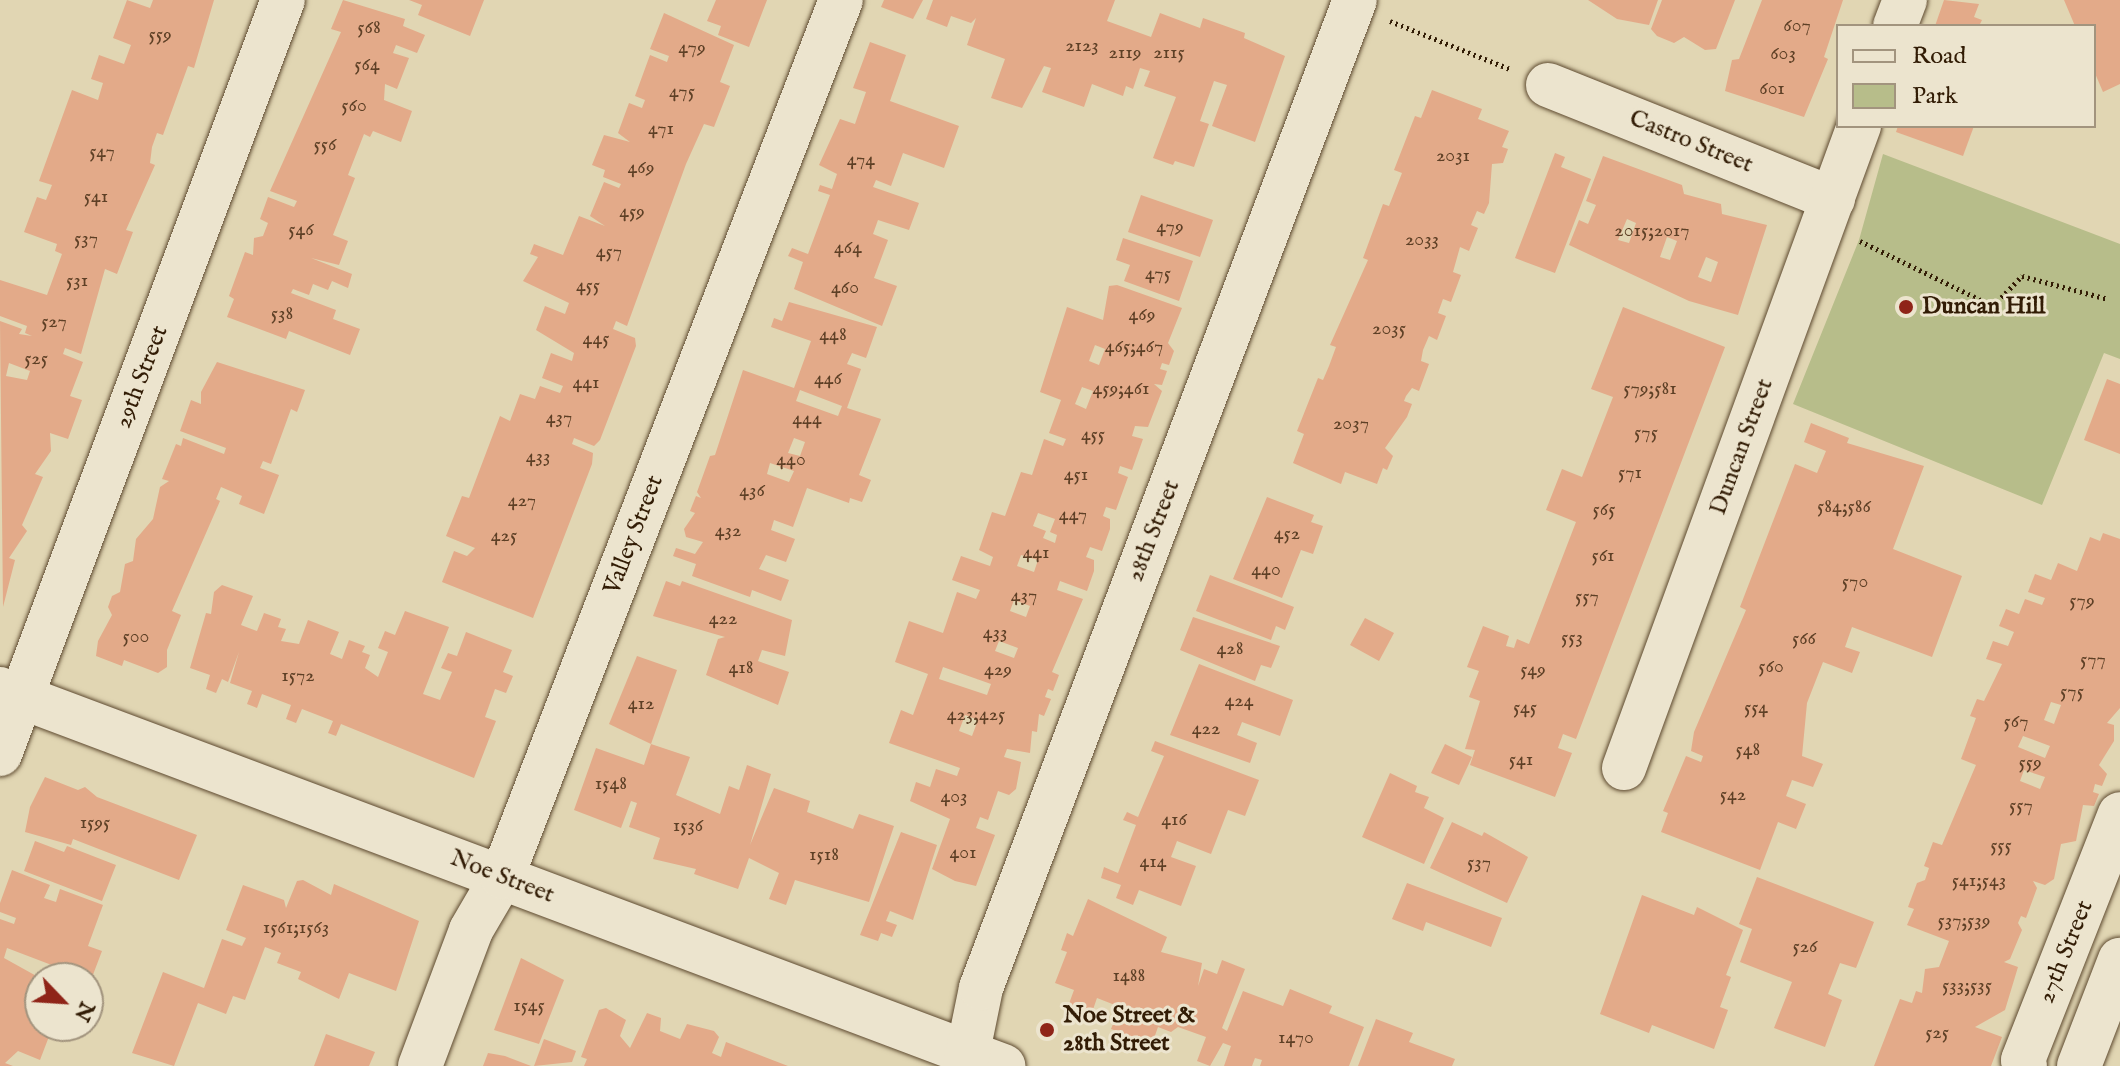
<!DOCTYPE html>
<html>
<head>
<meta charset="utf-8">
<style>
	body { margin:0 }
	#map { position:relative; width:2120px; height:1066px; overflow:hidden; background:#e1d6b3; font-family:"IM FELL English",serif }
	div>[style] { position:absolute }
	.green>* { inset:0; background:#b7bd8a }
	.building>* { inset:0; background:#e3aa89 }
	.path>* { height:5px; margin-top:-2.5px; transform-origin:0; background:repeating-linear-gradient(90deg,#321c05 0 2px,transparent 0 6px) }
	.roads { filter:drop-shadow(0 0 2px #5e4a30) drop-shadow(0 0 2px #5e4a30) }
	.minor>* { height:44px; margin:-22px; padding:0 22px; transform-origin:22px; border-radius:22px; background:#ece4ce }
	.dots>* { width:22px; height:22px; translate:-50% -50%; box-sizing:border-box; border:4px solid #ece4ce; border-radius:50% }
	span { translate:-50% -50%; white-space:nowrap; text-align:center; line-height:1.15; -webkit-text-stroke:6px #ece4ce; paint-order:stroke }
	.number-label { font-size:20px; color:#5e4026 }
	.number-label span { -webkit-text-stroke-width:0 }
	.street-label { font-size:24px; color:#321c05 }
	.poi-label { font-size:24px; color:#321c05; font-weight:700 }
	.left { translate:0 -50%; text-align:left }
	.legend { position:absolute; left:1836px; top:24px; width:260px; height:104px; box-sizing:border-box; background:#ece4ce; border:2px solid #a2947e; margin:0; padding:10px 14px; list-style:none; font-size:24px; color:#321c05 }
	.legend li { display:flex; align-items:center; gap:16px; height:40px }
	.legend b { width:40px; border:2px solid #a2947e }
	.north { position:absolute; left:24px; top:962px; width:80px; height:80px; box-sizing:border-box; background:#ece4ce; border:2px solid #a2947e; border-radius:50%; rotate:115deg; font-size:22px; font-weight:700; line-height:32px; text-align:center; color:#321c05 }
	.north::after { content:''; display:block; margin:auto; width:28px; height:36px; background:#8f2418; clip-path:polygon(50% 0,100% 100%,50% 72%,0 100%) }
</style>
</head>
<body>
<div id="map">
	<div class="green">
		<div style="clip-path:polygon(1883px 154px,2120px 244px,2120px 359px,2104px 353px,2042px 505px,1793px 404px,1859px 240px)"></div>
	</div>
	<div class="building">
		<div style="clip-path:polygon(evenodd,127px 0,150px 8px,153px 0,214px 0,194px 68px,188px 66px,163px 135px,157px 133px,152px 147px,150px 163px,155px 165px,126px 230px,133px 232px,117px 274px,105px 269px,81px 354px,65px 348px,63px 354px,83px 362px,70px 396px,82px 400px,68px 439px,50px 433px,51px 451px,35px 474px,43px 477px,22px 525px,27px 531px,9px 558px,15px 560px,3px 607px,0 321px,22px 329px,19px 334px,32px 336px,25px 333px,27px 326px,0 316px,0 280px,47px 295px,62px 254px,55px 251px,57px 244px,24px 232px,37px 197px,46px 200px,52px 185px,39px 181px,72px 90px,98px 100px,103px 83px,91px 79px,99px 55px,124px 64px,131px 45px,113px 38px,127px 0,9px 363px,30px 371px,27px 380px,6px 376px,9px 363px)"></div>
		<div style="clip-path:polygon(343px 0,405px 19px,403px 26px,425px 35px,417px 53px,396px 45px,393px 53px,409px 58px,397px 89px,385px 84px,384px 100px,412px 111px,401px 142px,373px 131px,370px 137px,364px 134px,348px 175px,355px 178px,333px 235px,348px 241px,339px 265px,311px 258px,352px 274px,348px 288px,332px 281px,328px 290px,313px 284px,309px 295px,293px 289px,291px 293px,336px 310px,333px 319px,360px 329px,350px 355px,289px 331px,286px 339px,227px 317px,234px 299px,229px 296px,245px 252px,253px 255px,254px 238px,263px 236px,268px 223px,260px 219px,268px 197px,294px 207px,297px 201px,270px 191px,341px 32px,331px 29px)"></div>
		<div style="clip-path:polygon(409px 0,484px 0,470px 36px,418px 15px,422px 5px)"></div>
		<div style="clip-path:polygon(716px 0,767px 0,749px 47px,718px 35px,721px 26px,707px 21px)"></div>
		<div style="clip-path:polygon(884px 0,923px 0,913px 19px,881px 7px)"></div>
		<div style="clip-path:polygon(933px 0,1115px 0,1107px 21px,1151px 37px,1160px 13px,1200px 28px,1203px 18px,1245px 33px,1244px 38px,1285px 56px,1255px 142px,1212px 126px,1227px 85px,1214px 81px,1200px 121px,1209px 124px,1194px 167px,1175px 161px,1173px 165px,1153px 158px,1176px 97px,1144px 86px,1150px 71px,1140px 68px,1133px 89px,1126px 86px,1123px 96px,1092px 84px,1084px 107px,1042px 92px,1051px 68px,1044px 66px,1022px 108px,991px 98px,1005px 59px,967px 45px,976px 18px,971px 23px,951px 16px,947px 27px,926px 19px)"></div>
		<div style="clip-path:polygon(1588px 0,1658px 0,1649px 25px,1617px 19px)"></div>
		<div style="clip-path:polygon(1662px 0,1735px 0,1716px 49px,1705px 50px,1684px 37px,1674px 43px,1657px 36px,1651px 29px)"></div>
		<div style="clip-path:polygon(1762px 0,1843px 0,1824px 57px,1828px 59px,1804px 117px,1725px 91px,1732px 60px,1739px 59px)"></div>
		<div style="clip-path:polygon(1944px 0,1979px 4px,1974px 17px,1982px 20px,1979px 26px,1935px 26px)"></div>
		<div style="clip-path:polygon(2064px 0,2120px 0,2120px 84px,2103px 92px,2094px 71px,2094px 26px,2075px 26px)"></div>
		<div style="clip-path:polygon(664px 13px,734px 45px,720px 82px,730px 86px,714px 127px,704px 124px,686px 164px,627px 326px,616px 321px,613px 329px,635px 338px,636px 346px,600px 440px,594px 446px,574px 438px,572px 444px,593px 453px,592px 464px,533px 618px,442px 582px,454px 551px,467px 556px,475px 548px,446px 536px,462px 496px,469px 498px,500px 416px,510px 421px,520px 394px,535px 399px,540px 386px,560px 393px,563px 386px,542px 378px,551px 353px,572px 361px,574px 353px,536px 330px,545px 306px,565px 314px,569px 303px,523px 281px,538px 257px,530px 254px,534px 244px,563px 255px,579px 216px,605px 226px,590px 216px,604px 182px,619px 188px,621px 184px,603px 177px,605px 170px,592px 165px,604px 135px,630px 142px,618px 133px,629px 103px,642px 108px,645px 100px,635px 96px,650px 55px,667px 62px,669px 56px,650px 49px)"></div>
		<div style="clip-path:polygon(870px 42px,906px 55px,890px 101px,959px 126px,944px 168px,903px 153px,891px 186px,876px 180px,873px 187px,919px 203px,909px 230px,878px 220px,873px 234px,888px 240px,874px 278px,897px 286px,882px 326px,794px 289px,803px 262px,788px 256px,792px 248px,808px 254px,830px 195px,818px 191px,820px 185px,832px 189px,837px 174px,819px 165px,840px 119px,855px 124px,866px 92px,853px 88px)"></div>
		<div style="clip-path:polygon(1432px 90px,1482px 109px,1478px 119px,1509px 131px,1502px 147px,1508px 149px,1503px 163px,1492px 164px,1489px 203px,1484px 214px,1477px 211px,1471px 225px,1478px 228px,1469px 251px,1460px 247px,1453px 272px,1461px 275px,1451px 302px,1443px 299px,1438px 313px,1446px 316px,1437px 340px,1429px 336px,1423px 350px,1421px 361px,1429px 364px,1419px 391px,1412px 388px,1406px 396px,1404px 401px,1412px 404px,1407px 417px,1385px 448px,1393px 456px,1387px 470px,1383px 468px,1377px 484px,1345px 472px,1341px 484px,1293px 463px,1304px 434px,1297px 431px,1318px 378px,1323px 380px,1329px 366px,1336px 347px,1330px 345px,1368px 260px,1363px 258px,1383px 204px,1389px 206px,1402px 173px,1394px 170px,1415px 116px,1421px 118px)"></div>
		<div style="clip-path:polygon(1898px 126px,1974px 126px,1963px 156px,1896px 132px)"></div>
		<div style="clip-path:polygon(1555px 153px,1565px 157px,1561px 167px,1591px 179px,1555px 273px,1515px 258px)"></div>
		<div style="clip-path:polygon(evenodd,1603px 156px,1682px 185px,1684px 194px,1721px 204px,1722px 214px,1767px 225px,1738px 315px,1689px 301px,1569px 245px,1579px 220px,1588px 224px,1596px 205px,1586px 201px,1603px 156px,1627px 219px,1636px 223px,1629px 243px,1618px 240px,1627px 219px,1603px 156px,1667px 237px,1677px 241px,1670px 260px,1660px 257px,1667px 237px,1603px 156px,1706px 257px,1718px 262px,1711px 282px,1698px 277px,1706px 257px)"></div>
		<div style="clip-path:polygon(1141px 195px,1213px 220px,1200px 257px,1128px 232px)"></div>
		<div style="clip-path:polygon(1123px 238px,1193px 261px,1179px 301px,1124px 281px,1130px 265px,1116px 260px)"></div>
		<div style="clip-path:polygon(evenodd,1117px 285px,1182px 308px,1168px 343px,1174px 351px,1169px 365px,1162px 363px,1160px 369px,1167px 371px,1162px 385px,1154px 384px,1162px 391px,1148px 427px,1135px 426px,1132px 436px,1143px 439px,1132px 470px,1120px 466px,1118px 473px,1128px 477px,1116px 510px,1106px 507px,1103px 516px,1110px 519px,1110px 529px,1102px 551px,1090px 547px,1086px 557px,1094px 560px,1094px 571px,1087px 591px,1060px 581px,1057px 590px,1083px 599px,1052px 672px,1059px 675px,1053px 691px,1048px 689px,1045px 697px,1051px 699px,1044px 716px,1039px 714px,1037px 732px,1032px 731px,1030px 753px,1007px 749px,1004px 757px,1021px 762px,1016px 789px,1009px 795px,998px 791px,988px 820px,980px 817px,976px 828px,995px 835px,976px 886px,955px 881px,932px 869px,950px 819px,910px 801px,916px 782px,930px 787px,936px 769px,957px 776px,960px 768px,889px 743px,901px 710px,913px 715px,928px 674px,895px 662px,909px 621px,943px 633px,957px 592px,976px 599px,980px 590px,952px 580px,961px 556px,990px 566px,993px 557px,979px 550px,992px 512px,1005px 516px,1021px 472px,1032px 475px,1044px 439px,1063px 446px,1066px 439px,1049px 433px,1061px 400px,1040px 392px,1067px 307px,1103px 320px,1109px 286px,1117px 285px,1095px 345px,1105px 349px,1099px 365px,1089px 361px,1095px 345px,1117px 285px,1082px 387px,1093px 391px,1086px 409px,1075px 404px,1082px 387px,1117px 285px,1038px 513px,1055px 519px,1050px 532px,1057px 535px,1055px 543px,1043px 538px,1046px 531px,1033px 526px,1038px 513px,1117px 285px,1021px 555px,1038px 560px,1034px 572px,1017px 566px,1021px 555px,1117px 285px,1014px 600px,1030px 606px,1026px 617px,1010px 611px,1014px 600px,1117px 285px,999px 641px,1018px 648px,1014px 658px,995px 651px,999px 641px,1117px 285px,943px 667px,991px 684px,987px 695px,939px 679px,943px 667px,1117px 285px,965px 715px,978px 720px,972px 736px,959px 731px,965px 715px)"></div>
		<div style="clip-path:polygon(evenodd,789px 302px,877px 327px,866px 358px,852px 353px,847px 364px,861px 369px,847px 408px,881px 419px,859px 475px,871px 480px,862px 502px,850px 498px,849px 503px,807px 488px,793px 527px,774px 520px,771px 530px,795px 539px,786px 562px,766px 555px,759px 569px,789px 580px,781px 601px,752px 590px,750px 597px,692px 576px,696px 564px,673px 556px,676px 548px,695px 554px,703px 542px,686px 537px,684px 529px,695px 513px,690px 511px,696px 496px,701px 498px,697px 492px,710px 456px,715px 455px,743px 370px,794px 388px,811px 341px,771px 327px,774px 318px,782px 321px,789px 302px,800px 390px,842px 406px,838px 416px,796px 401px,800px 390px,789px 302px,794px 438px,805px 442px,800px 456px,788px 453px,794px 438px,789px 302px,770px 463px,794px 471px,789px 482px,767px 474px,770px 463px)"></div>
		<div style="clip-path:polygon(1623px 307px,1725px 347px,1576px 739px,1563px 734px,1558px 748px,1572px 753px,1555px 797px,1470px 765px,1475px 750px,1465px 749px,1480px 701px,1469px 697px,1479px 671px,1467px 667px,1483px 626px,1509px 636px,1506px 646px,1514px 648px,1517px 639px,1529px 644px,1576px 522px,1546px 510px,1562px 469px,1582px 477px,1613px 397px,1591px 389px)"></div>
		<div style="clip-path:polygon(217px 362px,305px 390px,297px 412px,291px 409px,271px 464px,263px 461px,260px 468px,279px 475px,264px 514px,239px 504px,242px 496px,221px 487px,216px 499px,220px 501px,172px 611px,181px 615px,167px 650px,167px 667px,158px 673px,124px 660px,122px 666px,96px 656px,98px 641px,112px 615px,108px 607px,112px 596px,120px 592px,125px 564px,133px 561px,136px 539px,153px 519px,160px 487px,169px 481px,162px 479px,176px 444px,181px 446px,183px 438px,224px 454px,226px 448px,180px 431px,191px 400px,201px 404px,201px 392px)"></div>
		<div style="clip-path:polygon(2107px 379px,2120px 384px,2120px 454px,2084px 440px)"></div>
		<div style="clip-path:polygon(1811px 423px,1849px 438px,1847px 443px,1924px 466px,1893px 549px,1962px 576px,1932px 657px,1852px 627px,1845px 647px,1860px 652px,1852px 673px,1823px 662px,1807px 703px,1802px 756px,1823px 764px,1813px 787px,1792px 780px,1786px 796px,1806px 804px,1796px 829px,1778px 822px,1760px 870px,1661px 832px,1668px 813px,1663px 811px,1686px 756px,1701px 762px,1703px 756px,1691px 751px,1694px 732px,1746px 610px,1740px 607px,1795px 464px,1817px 473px,1826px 451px,1804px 442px)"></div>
		<div style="clip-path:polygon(1267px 497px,1314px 515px,1311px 522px,1323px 526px,1313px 554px,1301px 550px,1282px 598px,1233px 579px)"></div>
		<div style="clip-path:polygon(evenodd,2103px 533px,2120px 539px,2120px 708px,2107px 723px,2114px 725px,2114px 741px,2099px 765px,2107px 774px,2102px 786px,2095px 784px,2093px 792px,2099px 794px,2094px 806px,2083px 805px,2076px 841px,2061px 844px,2054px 879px,2045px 885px,2033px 881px,2037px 888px,2026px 918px,2021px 916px,2018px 923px,2022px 930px,2010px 959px,2004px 962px,2018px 967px,2005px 1010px,1975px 1027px,2002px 1037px,1991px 1066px,1874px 1066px,1900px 999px,1912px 1003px,1916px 991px,1922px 993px,1925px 969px,1939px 967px,1949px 941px,1907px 925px,1914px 909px,1908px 907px,1917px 883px,1925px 880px,1929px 868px,1924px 866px,1933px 842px,1942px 845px,1976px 765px,1961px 759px,1976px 718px,1970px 716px,1977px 699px,1984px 701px,2002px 664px,1986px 659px,1993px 641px,2008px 646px,2014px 632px,1999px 626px,2006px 609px,2019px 614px,2025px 599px,2042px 605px,2045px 598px,2028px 592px,2035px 574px,2051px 580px,2058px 563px,2077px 571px,2090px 537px,2100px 541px,2103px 533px,2051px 702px,2061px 705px,2054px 724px,2044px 720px,2051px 702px,2103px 533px,2023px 736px,2050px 746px,2045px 758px,2018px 747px,2023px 736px,2103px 533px,2024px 770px,2045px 777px,2040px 789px,2020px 781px,2024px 770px)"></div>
		<div style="clip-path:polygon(1210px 575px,1294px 607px,1285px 630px,1276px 626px,1271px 640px,1196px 611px)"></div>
		<div style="clip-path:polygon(666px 581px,680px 586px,682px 581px,792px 620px,785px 656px,762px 650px,758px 661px,789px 672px,778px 705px,706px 675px,718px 639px,725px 637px,653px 616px)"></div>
		<div style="clip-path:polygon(222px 585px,253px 596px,241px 625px,257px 631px,264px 613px,281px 619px,278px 627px,286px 629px,281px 641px,299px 644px,308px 620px,339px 632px,330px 654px,342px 659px,349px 640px,365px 646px,362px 652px,370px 655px,365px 668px,378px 677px,388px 652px,378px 648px,385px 631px,395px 635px,405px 611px,449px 627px,423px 694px,440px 700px,452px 672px,441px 668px,448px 653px,457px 656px,466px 632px,512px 650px,503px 672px,513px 676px,506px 693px,495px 689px,485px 717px,496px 721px,474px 778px,341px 724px,336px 736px,328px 733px,333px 721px,302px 709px,296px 723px,286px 719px,291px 705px,262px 694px,257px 708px,247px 704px,252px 691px,230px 683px,239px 652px,228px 682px,222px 679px,216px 693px,206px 689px,210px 675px,190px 668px,206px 613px,211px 614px,214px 592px)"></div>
		<div style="clip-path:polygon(1193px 617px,1280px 646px,1271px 668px,1261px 665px,1255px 681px,1180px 650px)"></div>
		<div style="clip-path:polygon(1365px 618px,1394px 633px,1379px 661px,1350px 645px)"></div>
		<div style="clip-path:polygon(637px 656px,677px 670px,651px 744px,609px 724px)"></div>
		<div style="clip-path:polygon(1199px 664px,1293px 700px,1280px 736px,1242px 722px,1237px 735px,1257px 743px,1250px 763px,1170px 735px)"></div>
		<div style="clip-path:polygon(1155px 741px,1259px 780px,1245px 816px,1228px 810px,1211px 854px,1177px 841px,1171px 857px,1196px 866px,1181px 906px,1139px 890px,1133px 905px,1116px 898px,1121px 885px,1101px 878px,1104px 867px,1118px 873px,1136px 825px,1123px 820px,1127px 812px,1138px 817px,1164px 756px,1151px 751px)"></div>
		<div style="clip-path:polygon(651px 744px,690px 757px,676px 795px,720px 814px,729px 786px,739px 790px,747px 765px,771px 774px,750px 845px,774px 788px,810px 801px,807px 812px,853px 829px,859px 814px,894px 826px,869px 902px,795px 880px,786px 905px,769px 899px,779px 873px,749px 858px,738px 889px,694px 874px,696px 869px,653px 859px,660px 838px,629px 827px,637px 803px,631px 801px,621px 828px,574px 810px,596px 748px,644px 765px)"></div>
		<div style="clip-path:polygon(1445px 744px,1472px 757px,1459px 785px,1431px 773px)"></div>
		<div style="clip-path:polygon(1390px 773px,1417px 786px,1415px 792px,1429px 797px,1424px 808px,1444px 818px,1424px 864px,1362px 837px)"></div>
		<div style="clip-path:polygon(45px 777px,78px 790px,85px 787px,97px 797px,197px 835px,179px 880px,73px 839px,71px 845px,25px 832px,30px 807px)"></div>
		<div style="clip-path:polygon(1452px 822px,1482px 836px,1484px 832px,1528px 857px,1507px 903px,1430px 868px)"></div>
		<div style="clip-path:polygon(901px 832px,937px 845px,913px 920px,890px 911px,886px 921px,897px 925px,892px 937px,881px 933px,878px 941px,860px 935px)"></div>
		<div style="clip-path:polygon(35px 841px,64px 852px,67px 846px,116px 865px,102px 901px,24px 871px)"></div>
		<div style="clip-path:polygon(12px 870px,50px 885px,44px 898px,56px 902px,60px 889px,103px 905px,88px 946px,102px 951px,91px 980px,7px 948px,4px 958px,40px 978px,40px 1026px,53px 1026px,40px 1060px,18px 1051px,5px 1063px,13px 1066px,0 1066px,0 919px,14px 924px,16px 918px,0 912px,0 903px)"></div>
		<div style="clip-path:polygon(1757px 877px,1874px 922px,1856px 968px,1840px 963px,1828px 994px,1842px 1000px,1825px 1047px,1774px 1028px,1792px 982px,1740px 962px,1752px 929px,1739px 924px)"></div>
		<div style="clip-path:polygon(303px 880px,331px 895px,334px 884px,419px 921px,396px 991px,349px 973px,339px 999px,298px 979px,301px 972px,277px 963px,281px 953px,265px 947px,245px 1000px,233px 996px,226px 1014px,198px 1003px,174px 1066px,132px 1053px,163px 972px,204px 988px,222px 939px,242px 946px,246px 938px,226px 930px,243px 885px,284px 900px,286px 908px,297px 881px)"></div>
		<div style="clip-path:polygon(1407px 883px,1502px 918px,1491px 947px,1426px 922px,1423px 931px,1392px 919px)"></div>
		<div style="clip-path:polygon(1642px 895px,1694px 915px,1697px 907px,1743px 930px,1726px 975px,1731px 977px,1720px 1007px,1728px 1010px,1714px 1049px,1652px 1025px,1649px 1033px,1600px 1014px)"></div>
		<div style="clip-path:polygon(1088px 899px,1167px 937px,1161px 952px,1202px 963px,1198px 986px,1204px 969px,1217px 974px,1222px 960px,1245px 969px,1222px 1028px,1227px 1031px,1243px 991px,1283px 1006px,1290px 989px,1332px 1006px,1329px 1013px,1364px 1027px,1349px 1066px,1260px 1066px,1262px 1060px,1255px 1058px,1252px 1066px,1224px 1066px,1231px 1046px,1223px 1043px,1210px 1066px,1197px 1061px,1206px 1037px,1178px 1027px,1171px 1032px,1158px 1027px,1152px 1044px,1111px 1029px,1120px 1007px,1097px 998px,1089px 1021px,1066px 1012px,1074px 990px,1055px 983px,1067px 952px,1061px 950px,1067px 933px,1073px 936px)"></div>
		<div style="clip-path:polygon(521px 958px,564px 980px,539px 1044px,494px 1030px)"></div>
		<div style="clip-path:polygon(606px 1008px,626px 1020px,620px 1036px,630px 1048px,647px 1013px,661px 1018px,660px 1031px,680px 1039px,687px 1024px,714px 1031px,719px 1037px,712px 1053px,721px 1057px,726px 1042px,788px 1066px,584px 1066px,587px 1059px,581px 1057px,599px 1010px)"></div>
		<div style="clip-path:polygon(1376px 1019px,1413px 1033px,1409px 1042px,1455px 1059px,1452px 1066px,1358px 1066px)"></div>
		<div style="clip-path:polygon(326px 1034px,375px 1052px,369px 1066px,314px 1066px)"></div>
		<div style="clip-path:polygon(544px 1039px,576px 1051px,572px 1062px,534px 1066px)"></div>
		<div style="clip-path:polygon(488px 1053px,505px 1056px,531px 1066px,483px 1066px)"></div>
	</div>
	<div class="path">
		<div style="left:1390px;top:21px;width:129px;rotate:21.8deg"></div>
		<div style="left:1860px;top:241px;width:148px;rotate:26deg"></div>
		<div style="left:1993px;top:306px;width:42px;rotate:-46deg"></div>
		<div style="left:2022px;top:276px;width:89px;rotate:15deg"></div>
	</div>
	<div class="roads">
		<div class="minor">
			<div style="left:1895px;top:26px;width:28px;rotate:-69deg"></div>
			<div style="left:1548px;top:85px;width:307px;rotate:21.8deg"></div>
			<div style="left:0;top:689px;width:1072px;rotate:20.6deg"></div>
			<div style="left:0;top:754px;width:805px;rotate:-69.43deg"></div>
			<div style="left:1624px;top:768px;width:684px;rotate:-69.9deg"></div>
			<div style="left:420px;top:1066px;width:145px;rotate:-69.4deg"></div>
			<div style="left:471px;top:930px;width:61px;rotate:-59.7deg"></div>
			<div style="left:502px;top:877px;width:940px;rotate:-68.87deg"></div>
			<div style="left:965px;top:1066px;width:80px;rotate:-78.4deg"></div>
			<div style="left:981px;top:988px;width:1056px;rotate:-69.27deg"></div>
			<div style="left:2025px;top:1066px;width:6px;rotate:-108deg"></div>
			<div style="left:2023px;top:1060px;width:264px;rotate:-68.5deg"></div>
			<div style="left:2079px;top:1066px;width:114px;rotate:-68.9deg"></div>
		</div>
	</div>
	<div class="dots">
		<div style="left:1906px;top:307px;background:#8f2418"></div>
		<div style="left:1047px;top:1030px;background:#8f2418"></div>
	</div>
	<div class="number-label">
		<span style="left:1797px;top:25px">607</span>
		<span style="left:369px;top:27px">568</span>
		<span style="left:160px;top:34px">559</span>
		<span style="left:1082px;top:45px">2123</span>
		<span style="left:692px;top:47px">479</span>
		<span style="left:1125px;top:52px">2119</span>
		<span style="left:1169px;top:52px">2115</span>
		<span style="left:1783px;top:53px">603</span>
		<span style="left:367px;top:64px">564</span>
		<span style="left:1772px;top:88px">601</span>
		<span style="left:682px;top:91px">475</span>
		<span style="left:354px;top:105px">560</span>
		<span style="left:661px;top:128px">471</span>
		<span style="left:325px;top:144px">556</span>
		<span style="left:102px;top:151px">547</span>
		<span style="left:1453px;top:155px">2031</span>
		<span style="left:861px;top:159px">474</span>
		<span style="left:641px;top:167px">469</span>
		<span style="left:96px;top:196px">541</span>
		<span style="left:632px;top:211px">459</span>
		<span style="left:1170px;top:226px">479</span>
		<span style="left:301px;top:229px">546</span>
		<span style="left:1652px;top:230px">2015;2017</span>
		<span style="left:86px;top:238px">537</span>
		<span style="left:1422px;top:239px">2033</span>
		<span style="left:848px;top:247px">464</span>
		<span style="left:609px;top:251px">457</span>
		<span style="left:1158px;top:273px">475</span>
		<span style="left:77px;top:280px">531</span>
		<span style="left:588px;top:285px">455</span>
		<span style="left:845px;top:287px">460</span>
		<span style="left:282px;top:313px">538</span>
		<span style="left:1142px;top:314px">469</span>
		<span style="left:54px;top:321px">527</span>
		<span style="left:1389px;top:328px">2035</span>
		<span style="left:833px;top:334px">448</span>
		<span style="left:596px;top:338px">445</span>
		<span style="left:1134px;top:346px">465;467</span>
		<span style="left:36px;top:358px">525</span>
		<span style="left:828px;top:378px">446</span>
		<span style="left:586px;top:382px">441</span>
		<span style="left:1121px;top:388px">459;461</span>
		<span style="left:1650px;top:388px">579;581</span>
		<span style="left:559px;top:417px">437</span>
		<span style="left:807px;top:418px">444</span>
		<span style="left:1351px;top:423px">2037</span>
		<span style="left:1646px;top:432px">575</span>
		<span style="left:1093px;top:434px">455</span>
		<span style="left:538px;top:456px">433</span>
		<span style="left:791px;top:459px">440</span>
		<span style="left:1630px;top:472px">571</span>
		<span style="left:1076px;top:474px">451</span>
		<span style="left:752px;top:490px">436</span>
		<span style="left:522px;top:500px">427</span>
		<span style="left:1844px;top:506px">584;586</span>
		<span style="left:1604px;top:509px">565</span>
		<span style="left:1073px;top:514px">447</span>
		<span style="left:728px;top:530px">432</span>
		<span style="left:1287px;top:533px">452</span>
		<span style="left:504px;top:535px">425</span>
		<span style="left:1036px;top:552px">441</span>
		<span style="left:1603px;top:555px">561</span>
		<span style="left:1266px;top:569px">440</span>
		<span style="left:1855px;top:581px">570</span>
		<span style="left:1024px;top:595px">437</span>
		<span style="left:1587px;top:596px">557</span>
		<span style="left:2082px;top:600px">579</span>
		<span style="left:723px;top:618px">422</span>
		<span style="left:995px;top:632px">433</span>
		<span style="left:136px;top:636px">500</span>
		<span style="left:1572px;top:637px">553</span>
		<span style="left:1804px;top:638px">566</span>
		<span style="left:1230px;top:648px">428</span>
		<span style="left:2093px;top:659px">577</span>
		<span style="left:1771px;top:666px">560</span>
		<span style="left:741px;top:667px">418</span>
		<span style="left:998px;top:669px">429</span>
		<span style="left:1533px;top:669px">549</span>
		<span style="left:298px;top:675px">1572</span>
		<span style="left:2072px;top:691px">575</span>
		<span style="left:1239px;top:700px">424</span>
		<span style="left:641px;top:703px">412</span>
		<span style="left:1525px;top:707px">545</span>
		<span style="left:1756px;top:707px">554</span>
		<span style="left:976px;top:714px">423;425</span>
		<span style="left:2016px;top:721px">567</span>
		<span style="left:1206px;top:728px">422</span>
		<span style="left:1748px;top:749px">548</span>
		<span style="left:1521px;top:759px">541</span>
		<span style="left:2030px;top:762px">559</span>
		<span style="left:611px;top:783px">1548</span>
		<span style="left:1733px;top:794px">542</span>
		<span style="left:954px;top:796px">403</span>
		<span style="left:2021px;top:805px">557</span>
		<span style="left:1174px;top:819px">416</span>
		<span style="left:95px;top:822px">1595</span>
		<span style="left:688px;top:825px">1536</span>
		<span style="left:2001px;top:845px">555</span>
		<span style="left:963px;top:852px">401</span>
		<span style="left:824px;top:854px">1518</span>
		<span style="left:1153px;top:861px">414</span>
		<span style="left:1479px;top:862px">537</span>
		<span style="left:1979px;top:880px">541;543</span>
		<span style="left:1964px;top:920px">537;539</span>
		<span style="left:296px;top:927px">1561;1563</span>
		<span style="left:1805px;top:946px">526</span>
		<span style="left:1129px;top:975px">1488</span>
		<span style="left:1967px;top:985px">533;535</span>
		<span style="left:529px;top:1005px">1545</span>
		<span style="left:1937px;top:1032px">525</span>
		<span style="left:1296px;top:1037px">1470</span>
	</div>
	<div class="street-label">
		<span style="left:1691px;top:142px;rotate:22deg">Castro Street</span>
		<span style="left:142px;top:377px;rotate:-69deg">29th Street</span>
		<span style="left:1742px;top:447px;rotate:-70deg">Duncan Street</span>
		<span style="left:1154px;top:531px;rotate:-69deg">28th Street</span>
		<span style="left:634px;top:535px;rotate:-69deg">Valley Street</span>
		<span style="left:502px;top:877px;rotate:21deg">Noe Street</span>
		<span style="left:2066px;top:952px;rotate:-68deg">27th Street</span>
	</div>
	<div class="poi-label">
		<span class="left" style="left:1922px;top:307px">Duncan Hill</span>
		<span class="left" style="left:1063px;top:1030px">Noe Street &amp;<br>28th Street</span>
	</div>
	<ul class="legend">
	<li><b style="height:10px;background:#ece4ce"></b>Road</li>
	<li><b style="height:22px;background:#b7bd8a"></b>Park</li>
	</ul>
	<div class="north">N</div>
</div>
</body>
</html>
